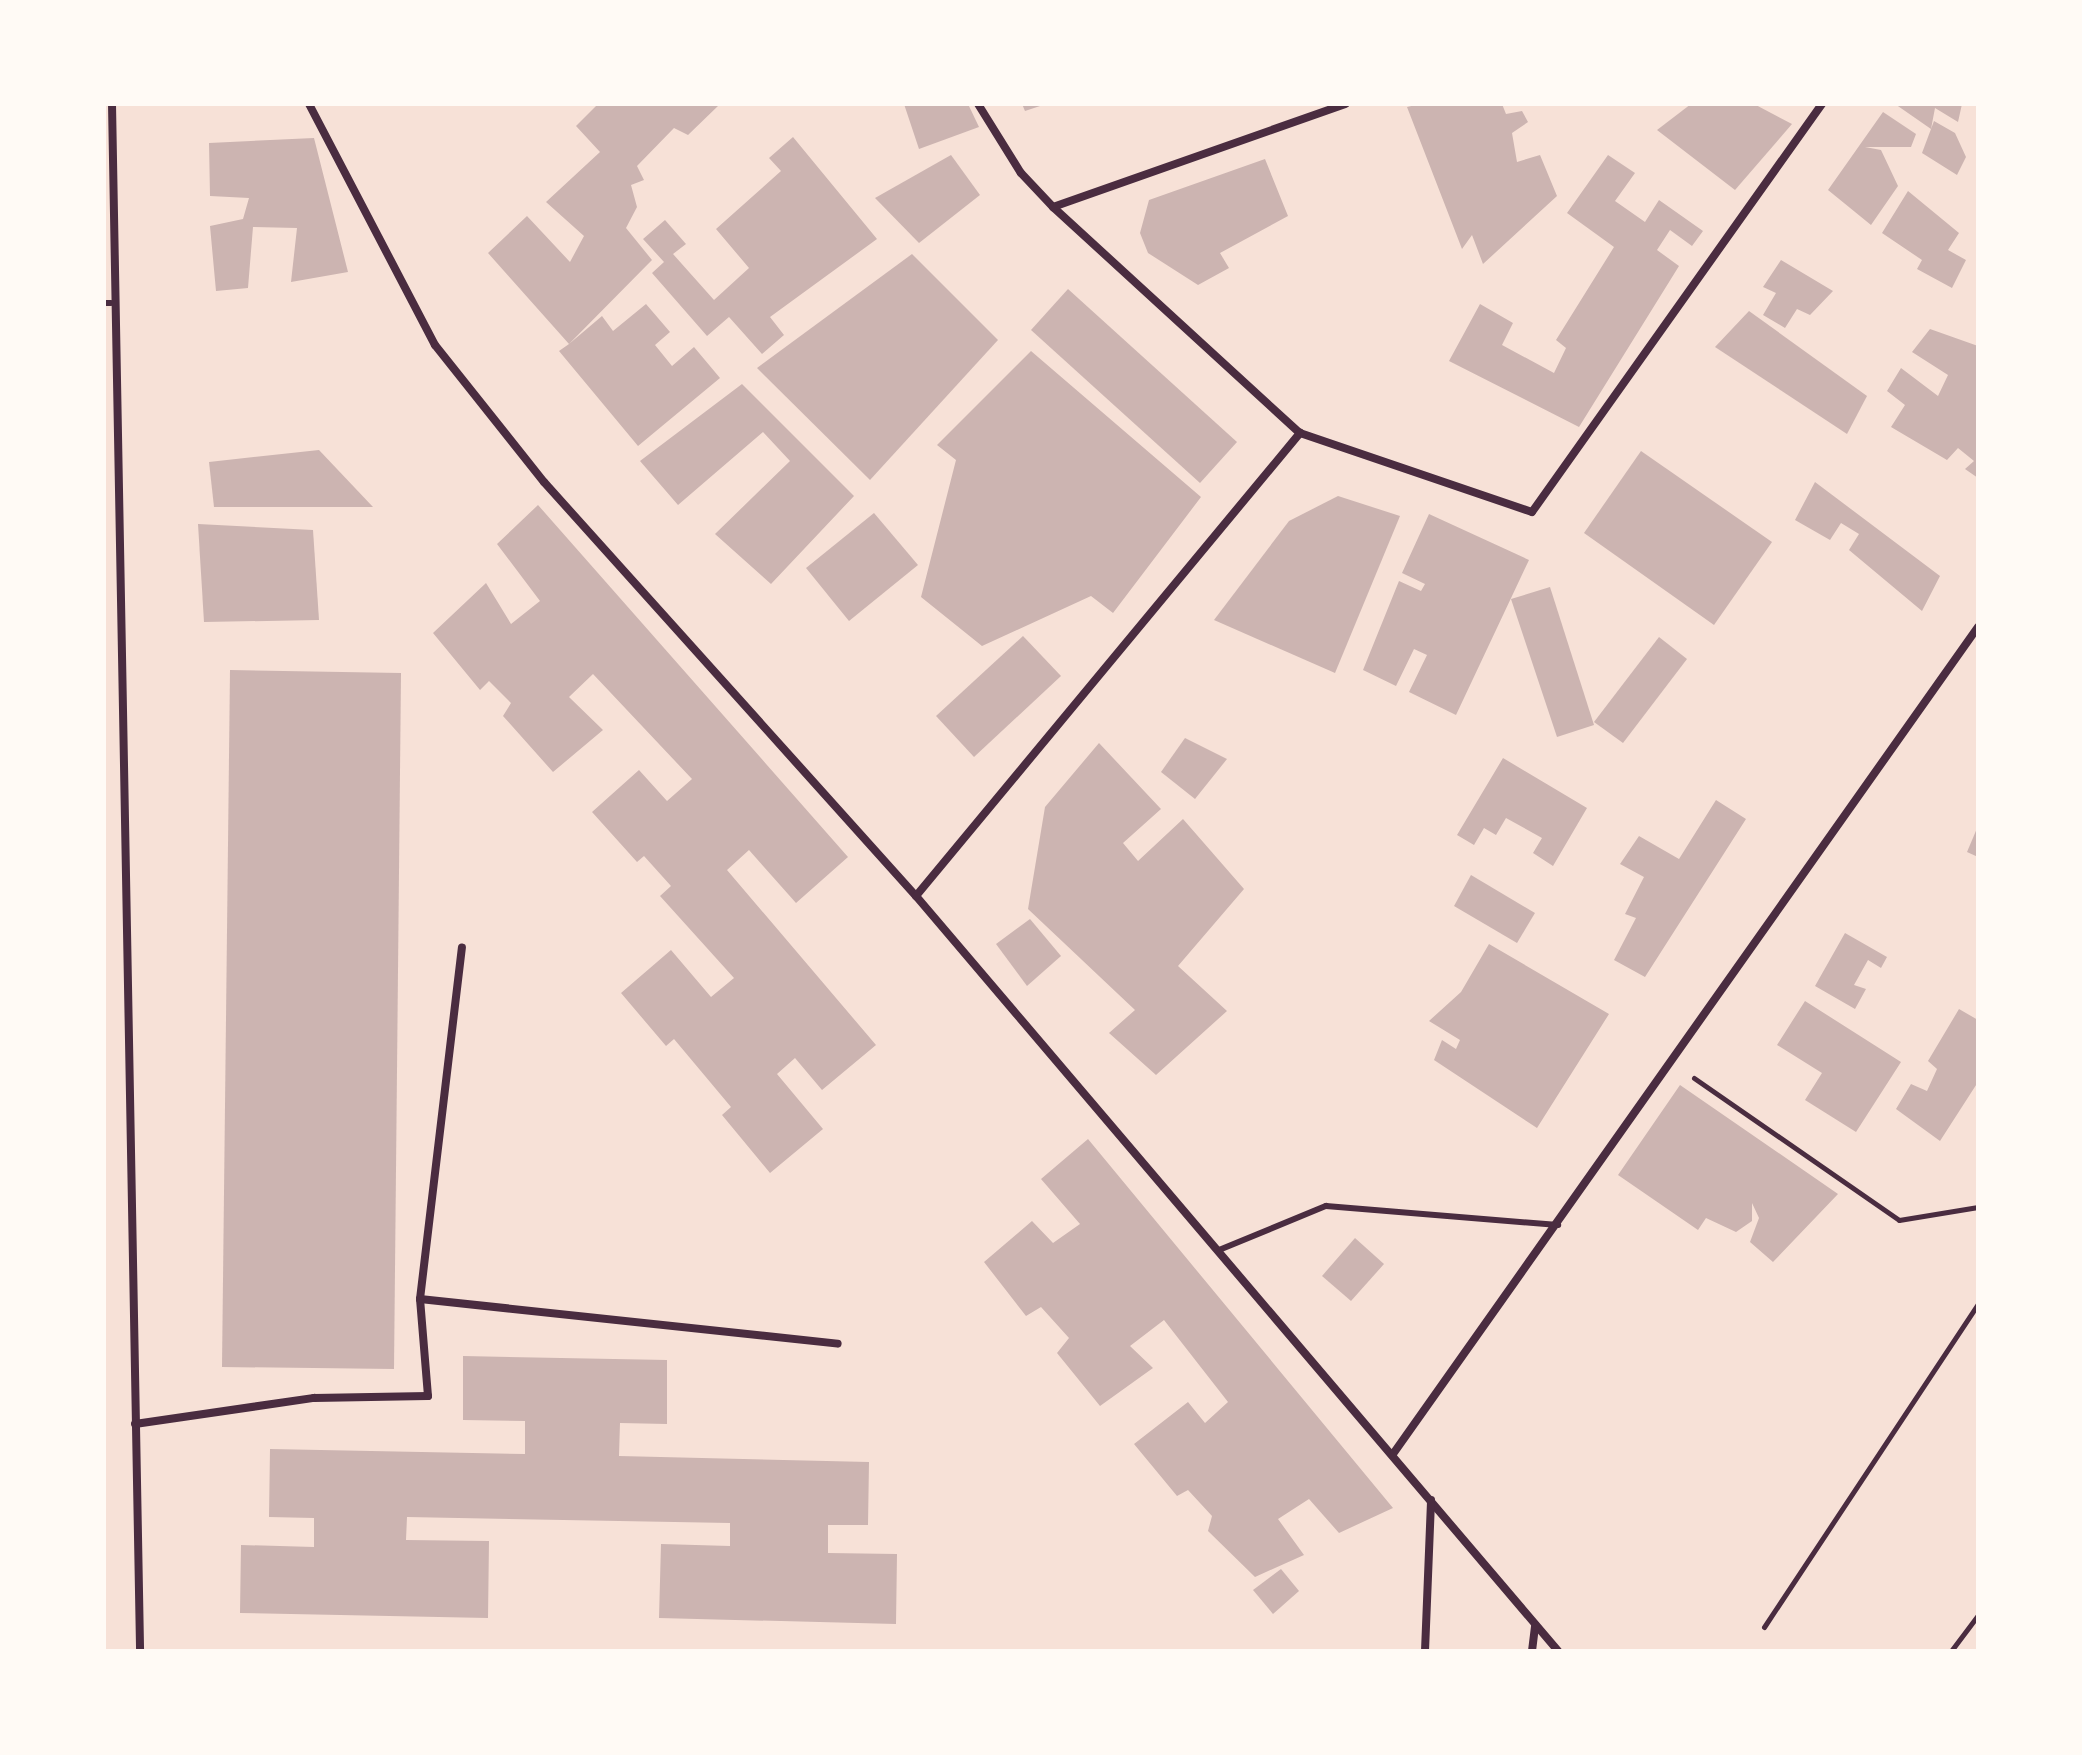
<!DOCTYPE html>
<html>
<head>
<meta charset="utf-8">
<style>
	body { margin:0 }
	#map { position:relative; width:2082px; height:1755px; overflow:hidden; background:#f7e1d7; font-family:Figtree,sans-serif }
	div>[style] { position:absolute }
	.building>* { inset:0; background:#ccb4b1 }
	.path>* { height:5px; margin:-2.5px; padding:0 2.5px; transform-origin:2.5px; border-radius:2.5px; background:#4a2c40 }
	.service>* { height:6px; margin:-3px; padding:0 3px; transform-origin:3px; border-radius:3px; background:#4a2c40 }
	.minor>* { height:8px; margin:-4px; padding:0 4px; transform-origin:4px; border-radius:4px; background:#4a2c40 }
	span { translate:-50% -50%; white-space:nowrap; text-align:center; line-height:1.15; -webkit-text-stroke:7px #fffaf5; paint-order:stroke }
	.frame { position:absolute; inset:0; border:106px solid #fffaf5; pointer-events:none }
</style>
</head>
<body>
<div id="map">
	<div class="building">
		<div style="clip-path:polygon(598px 104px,718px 106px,688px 135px,674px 128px,637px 166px,644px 180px,631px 185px,637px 207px,626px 228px,652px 260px,569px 344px,602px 316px,613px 331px,646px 304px,670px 332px,655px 345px,672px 366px,694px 347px,720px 378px,638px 446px,559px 351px,569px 344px,488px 253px,527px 216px,570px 262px,584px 236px,546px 202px,600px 152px,576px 126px)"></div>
		<div style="clip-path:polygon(904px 104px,968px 104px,979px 127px,919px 149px)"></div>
		<div style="clip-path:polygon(1022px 104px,1043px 104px,1043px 105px,1025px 111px)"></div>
		<div style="clip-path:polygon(1420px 104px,1502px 104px,1506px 114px,1522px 111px,1528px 122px,1512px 133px,1517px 162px,1540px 155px,1557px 196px,1483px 264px,1472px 235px,1462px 249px,1407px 107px)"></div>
		<div style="clip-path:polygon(1691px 104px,1754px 104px,1792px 124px,1735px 190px,1657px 130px)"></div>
		<div style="clip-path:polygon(1895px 104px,1962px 104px,1958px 122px,1935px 108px,1931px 129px,1934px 121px,1955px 133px,1966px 157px,1957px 175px,1922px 153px,1931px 129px)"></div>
		<div style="clip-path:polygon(1883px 112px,1916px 134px,1911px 147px,1865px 147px,1881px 150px,1898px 186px,1871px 225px,1828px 190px)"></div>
		<div style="clip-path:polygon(793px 137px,877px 239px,770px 317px,784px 335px,762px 354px,729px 317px,707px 336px,652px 273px,664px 262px,643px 239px,665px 220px,686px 244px,673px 254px,714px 300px,749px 268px,716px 229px,781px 171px,769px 158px)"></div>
		<div style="clip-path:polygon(314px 138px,348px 272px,291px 282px,297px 228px,253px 227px,248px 288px,216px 291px,210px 226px,243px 219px,249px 198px,210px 196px,209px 143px)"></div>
		<div style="clip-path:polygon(951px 155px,980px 195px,919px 243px,875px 198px)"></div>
		<div style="clip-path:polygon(1608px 155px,1635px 173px,1615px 201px,1645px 222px,1659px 200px,1703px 231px,1692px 246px,1670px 230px,1657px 250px,1679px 266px,1579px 427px,1449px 361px,1480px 304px,1513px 323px,1502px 345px,1554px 373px,1566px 348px,1556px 340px,1614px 247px,1567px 213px)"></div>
		<div style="clip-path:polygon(1265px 159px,1288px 216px,1220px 253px,1229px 268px,1198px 285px,1148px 253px,1140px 233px,1149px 200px)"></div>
		<div style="clip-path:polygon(1908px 191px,1959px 233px,1948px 250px,1966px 260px,1952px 288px,1917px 269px,1922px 260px,1882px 233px)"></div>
		<div style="clip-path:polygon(912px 254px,998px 340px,870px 480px,757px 368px)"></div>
		<div style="clip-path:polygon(1781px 260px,1833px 291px,1810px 315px,1797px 309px,1785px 328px,1763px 315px,1776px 293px,1763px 287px)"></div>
		<div style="clip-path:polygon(1068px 289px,1237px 442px,1200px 483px,1031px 330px)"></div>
		<div style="clip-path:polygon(1749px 311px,1867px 396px,1847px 434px,1715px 347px)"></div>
		<div style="clip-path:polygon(1930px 329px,1978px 346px,1978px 478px,1965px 469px,1974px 461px,1958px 448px,1947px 460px,1891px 427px,1905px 405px,1887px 391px,1901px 368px,1938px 396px,1948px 375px,1912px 352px)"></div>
		<div style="clip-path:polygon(1031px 351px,1201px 497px,1113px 613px,1091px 596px,982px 646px,921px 597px,956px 460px,937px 445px)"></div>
		<div style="clip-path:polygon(742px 384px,854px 496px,771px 584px,715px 534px,790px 461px,763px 432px,678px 505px,640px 461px)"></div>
		<div style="clip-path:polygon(319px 450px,373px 507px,214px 507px,209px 462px)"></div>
		<div style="clip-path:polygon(1641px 451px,1772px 542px,1714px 625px,1584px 533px)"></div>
		<div style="clip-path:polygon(1815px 482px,1940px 576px,1922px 611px,1849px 550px,1859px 534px,1841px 523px,1830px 540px,1795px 520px)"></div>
		<div style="clip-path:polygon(1338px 496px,1400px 516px,1335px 673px,1214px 620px,1289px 521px)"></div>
		<div style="clip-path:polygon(538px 505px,848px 857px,796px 903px,749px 850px,727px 870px,876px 1045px,822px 1090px,795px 1058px,777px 1074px,823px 1129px,770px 1173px,722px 1115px,731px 1107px,674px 1039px,666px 1046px,621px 993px,671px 950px,711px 997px,734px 978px,660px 896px,671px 886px,644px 856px,637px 862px,592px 812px,639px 770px,667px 801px,692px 779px,593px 674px,569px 697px,603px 730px,553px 772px,503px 716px,511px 703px,489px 681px,480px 690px,433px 633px,486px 583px,511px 624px,540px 601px,497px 544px)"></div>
		<div style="clip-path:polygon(874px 513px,918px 565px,849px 621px,806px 568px)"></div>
		<div style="clip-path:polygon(1429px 514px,1529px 560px,1456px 715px,1409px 692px,1427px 655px,1414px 649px,1396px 686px,1363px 670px,1399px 581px,1421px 591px,1425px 584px,1402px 573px)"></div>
		<div style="clip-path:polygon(198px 524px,313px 530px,319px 620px,204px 622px)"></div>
		<div style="clip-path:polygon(1550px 587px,1594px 725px,1557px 737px,1511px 599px)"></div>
		<div style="clip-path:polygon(1023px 636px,1061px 676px,974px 757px,936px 716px)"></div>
		<div style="clip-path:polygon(1659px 637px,1687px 659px,1623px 743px,1594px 722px)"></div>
		<div style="clip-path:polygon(230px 670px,401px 673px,394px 1369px,222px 1367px)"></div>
		<div style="clip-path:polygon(1185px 738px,1227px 759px,1195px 799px,1161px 772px)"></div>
		<div style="clip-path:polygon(1099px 743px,1161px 809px,1123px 843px,1138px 861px,1183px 819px,1244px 889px,1178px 966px,1227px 1011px,1156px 1075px,1109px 1033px,1135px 1010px,1028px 909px,1045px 807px)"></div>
		<div style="clip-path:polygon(1503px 758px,1587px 808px,1553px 866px,1533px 853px,1542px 838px,1506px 818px,1496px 835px,1484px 828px,1474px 845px,1457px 835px)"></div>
		<div style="clip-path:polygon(1716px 800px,1746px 819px,1645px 977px,1614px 960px,1636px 918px,1625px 914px,1644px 877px,1620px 864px,1639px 836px,1679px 859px)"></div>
		<div style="clip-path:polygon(1978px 826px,1978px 857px,1967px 852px)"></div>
		<div style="clip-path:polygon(1471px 875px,1535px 913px,1517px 943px,1454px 906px)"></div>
		<div style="clip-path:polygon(1030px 919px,1061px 956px,1027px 986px,996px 944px)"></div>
		<div style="clip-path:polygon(1845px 933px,1887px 957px,1881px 968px,1868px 960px,1854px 985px,1866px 989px,1855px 1009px,1815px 986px)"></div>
		<div style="clip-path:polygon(1489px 944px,1609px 1014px,1537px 1128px,1434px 1060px,1442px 1040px,1456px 1049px,1460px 1040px,1429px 1021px,1461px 992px)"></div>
		<div style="clip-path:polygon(1805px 1001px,1901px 1062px,1856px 1132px,1805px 1100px,1822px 1073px,1777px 1045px)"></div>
		<div style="clip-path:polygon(1959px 1009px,1978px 1020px,1978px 1082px,1940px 1141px,1896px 1109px,1911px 1084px,1927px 1091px,1937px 1069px,1928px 1061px)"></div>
		<div style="clip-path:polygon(1680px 1085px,1838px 1194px,1773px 1262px,1750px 1242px,1759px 1218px,1752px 1203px,1752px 1221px,1736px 1232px,1706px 1218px,1698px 1230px,1618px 1175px)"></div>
		<div style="clip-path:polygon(1088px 1139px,1393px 1508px,1339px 1533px,1309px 1499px,1278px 1519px,1304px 1555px,1255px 1577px,1208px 1531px,1212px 1516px,1188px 1490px,1177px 1496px,1134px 1444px,1188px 1402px,1205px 1423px,1228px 1402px,1164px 1320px,1130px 1346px,1153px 1368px,1100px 1406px,1057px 1353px,1069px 1338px,1041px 1307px,1026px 1316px,984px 1262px,1032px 1221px,1053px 1243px,1080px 1224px,1041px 1179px)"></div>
		<div style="clip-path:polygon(1355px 1238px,1384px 1264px,1351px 1301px,1322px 1276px)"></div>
		<div style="clip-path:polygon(463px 1356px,667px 1360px,667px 1424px,620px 1423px,619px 1456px,869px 1462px,868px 1525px,828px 1525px,828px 1553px,897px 1554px,896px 1624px,659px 1618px,661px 1544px,730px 1546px,730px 1523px,407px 1517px,406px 1540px,489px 1541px,488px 1618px,240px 1613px,241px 1545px,314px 1547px,314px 1518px,269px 1517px,270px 1449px,525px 1454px,525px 1421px,463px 1420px)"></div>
		<div style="clip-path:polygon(1281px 1569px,1299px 1591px,1273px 1614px,1253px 1590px)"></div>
	</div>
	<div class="path">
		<div style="left:1694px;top:1078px;width:249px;rotate:34.7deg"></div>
		<div style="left:1899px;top:1220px;width:80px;rotate:-9.3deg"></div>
		<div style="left:1764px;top:1627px;width:387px;rotate:-56.5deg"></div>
		<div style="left:1951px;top:1651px;width:45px;rotate:-53.1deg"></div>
	</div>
	<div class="service">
		<div style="left:104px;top:303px;width:7px"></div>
		<div style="left:1219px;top:1250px;width:116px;rotate:-22.4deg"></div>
		<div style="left:1326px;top:1206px;width:233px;rotate:4.7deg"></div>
	</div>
	<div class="minor">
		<div style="left:112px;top:104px;width:1547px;rotate:88.96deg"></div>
		<div style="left:309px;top:104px;width:272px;rotate:62.4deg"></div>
		<div style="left:435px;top:345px;width:175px;rotate:51.5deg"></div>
		<div style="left:544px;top:482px;width:557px;rotate:48.06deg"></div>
		<div style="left:916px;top:896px;width:991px;rotate:49.62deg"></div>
		<div style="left:978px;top:104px;width:81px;rotate:58.1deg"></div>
		<div style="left:1021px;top:173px;width:47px;rotate:46.7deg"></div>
		<div style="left:1053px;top:207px;width:335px;rotate:42.5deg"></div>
		<div style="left:1300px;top:433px;width:245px;rotate:18.8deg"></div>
		<div style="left:1532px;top:512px;width:501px;rotate:-54.6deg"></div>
		<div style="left:1053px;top:207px;width:310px;rotate:-19.4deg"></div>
		<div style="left:916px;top:896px;width:602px;rotate:-50.33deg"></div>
		<div style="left:420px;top:1299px;width:420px;rotate:6.1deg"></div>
		<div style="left:135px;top:1424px;width:181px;rotate:-8.3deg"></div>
		<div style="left:314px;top:1398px;width:114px;rotate:-1deg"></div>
		<div style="left:428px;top:1396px;width:97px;rotate:-94.7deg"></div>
		<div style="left:420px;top:1299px;width:354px;rotate:-83.2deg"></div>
		<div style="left:1393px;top:1454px;width:1013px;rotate:-54.73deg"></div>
		<div style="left:1425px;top:1651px;width:151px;rotate:-87.7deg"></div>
		<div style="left:1532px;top:1651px;width:26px;rotate:-83deg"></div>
	</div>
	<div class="frame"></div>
</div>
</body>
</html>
